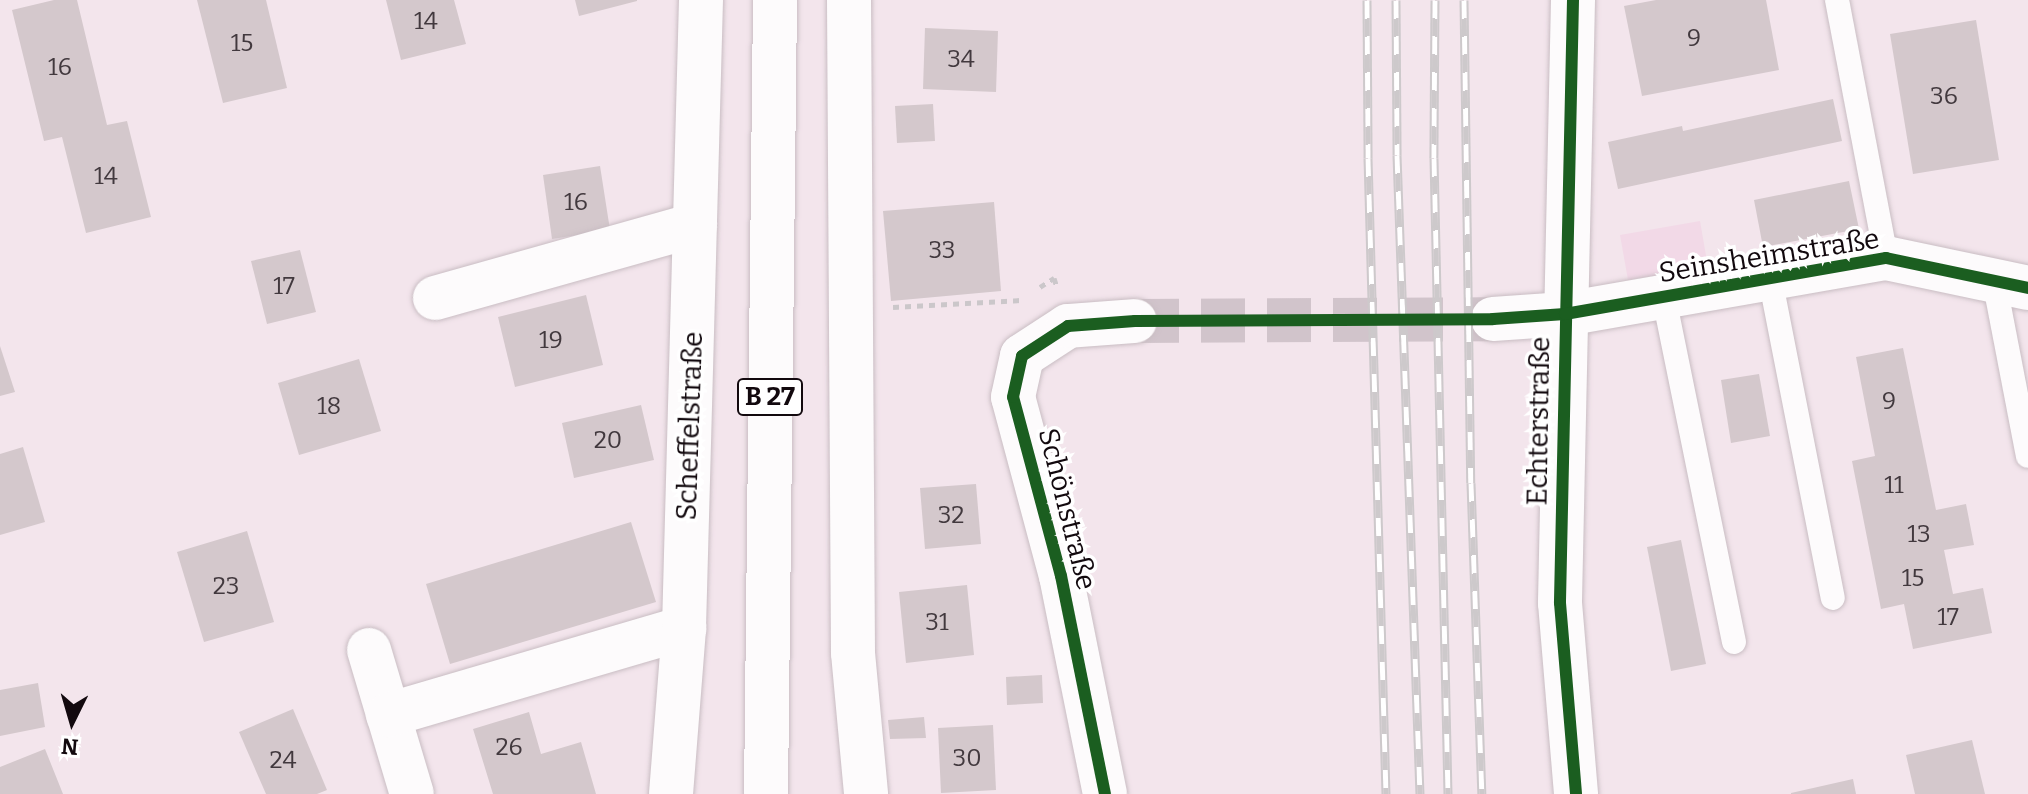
<!DOCTYPE html>
<html>
<head>
<meta charset="utf-8">
<style>
	body { margin:0 }
	#map { position:relative; width:2028px; height:794px; overflow:hidden; background:#f3e5ec; font-family:Bitter,serif }
	div>[style] { position:absolute }
	.built>* { inset:0; background:#f2d9e7 }
	.building>* { inset:0; background:#d4c8cc }
	.street-tunnel>* { height:44px; margin-top:-22px; transform-origin:0; background:repeating-linear-gradient(90deg,#d1c4cb 0 44px,transparent 0 66px) }
	.path>* { height:5px; margin-top:-2.5px; transform-origin:0; background:repeating-linear-gradient(90deg,#cbc7ca 0 6px,transparent 0 12px) }
	.roads { filter:drop-shadow(0 0 2px #c9bdc3) drop-shadow(0 0 2px #c9bdc3) }
	.lane>* { height:24px; margin:-12px; padding:0 12px; transform-origin:12px; border-radius:12px; background:#fdfbfc }
	.street>* { height:44px; margin:-22px; padding:0 22px; transform-origin:22px; border-radius:22px; background:#fdfbfc }
	.primary>* { height:44px; margin:-22px; padding:0 22px; transform-origin:22px; border-radius:22px; background:#fdfbfc }
	.rail>* { height:9px; margin-top:-4.5px; transform-origin:0; background:repeating-linear-gradient(90deg,#fff 0 18px,#cdc9cb 0 36px); box-sizing:border-box; border-block:2px solid #cdc9cb }
	.cycleway>* { height:12px; margin:-6px; padding:0 6px; transform-origin:6px; border-radius:6px; background:#1b5e20 }
	span { translate:-50% -50%; white-space:nowrap; text-align:center; line-height:1.15; -webkit-text-stroke:7px #fff; paint-order:stroke }
	.number-label { font-size:24px; color:#42393e }
	.number-label span { -webkit-text-stroke-width:0 }
	.shield-label span { padding:2px 6px; background:#fff; border:2px solid; border-radius:6px; -webkit-text-stroke-width:0 }
	.shield-label { font-size:26px; color:#12090e; font-weight:700 }
	.street-label { font-size:28px; color:#12090e }
	.north { position:absolute; left:32px; top:682px; width:80px; height:80px; -webkit-text-stroke:6px #fff; paint-order:stroke; rotate:185deg; font-size:22px; font-weight:700; line-height:32px; text-align:center; color:#12090e }
	.north::after { content:''; display:block; margin:auto; width:28px; height:36px; background:#12090e; clip-path:polygon(50% 0,100% 100%,50% 72%,0 100%) }
</style>
</head>
<body>
<div id="map">
	<div class="built">
		<div style="clip-path:polygon(1700px 221px,1708px 267px,1628px 280px,1620px 235px)"></div>
	</div>
	<div class="building">
		<div style="clip-path:polygon(54px 0,77px 0,107px 125px,127px 121px,151px 217px,86px 233px,62px 137px,44px 141px,12px 10px)"></div>
		<div style="clip-path:polygon(197px 0,266px 0,287px 88px,223px 103px)"></div>
		<div style="clip-path:polygon(386px 0,454px 0,466px 44px,401px 60px)"></div>
		<div style="clip-path:polygon(575px 0,637px 0,637px 1px,579px 16px)"></div>
		<div style="clip-path:polygon(1656px 0,1766px 0,1779px 70px,1642px 96px,1624px 6px)"></div>
		<div style="clip-path:polygon(1976px 20px,1999px 160px,1913px 174px,1890px 34px)"></div>
		<div style="clip-path:polygon(925px 28px,998px 31px,996px 92px,923px 89px)"></div>
		<div style="clip-path:polygon(1833px 99px,1842px 141px,1618px 189px,1608px 142px,1682px 126px,1683px 131px)"></div>
		<div style="clip-path:polygon(933px 104px,935px 141px,897px 143px,895px 106px)"></div>
		<div style="clip-path:polygon(600px 166px,610px 230px,552px 239px,543px 175px)"></div>
		<div style="clip-path:polygon(1849px 181px,1859px 229px,1763px 247px,1754px 200px)"></div>
		<div style="clip-path:polygon(994px 202px,1001px 291px,891px 301px,883px 211px)"></div>
		<div style="clip-path:polygon(300px 250px,316px 312px,267px 324px,251px 261px)"></div>
		<div style="clip-path:polygon(586px 295px,603px 365px,515px 387px,498px 317px)"></div>
		<div style="clip-path:polygon(0 346px,15px 392px,0 396px)"></div>
		<div style="clip-path:polygon(1903px 348px,1936px 510px,1966px 504px,1974px 545px,1944px 550px,1953px 594px,1983px 588px,1992px 633px,1913px 649px,1904px 604px,1881px 609px,1852px 461px,1875px 456px,1856px 357px)"></div>
		<div style="clip-path:polygon(359px 359px,381px 431px,299px 455px,278px 383px)"></div>
		<div style="clip-path:polygon(1759px 374px,1770px 436px,1731px 443px,1721px 380px)"></div>
		<div style="clip-path:polygon(641px 405px,654px 460px,574px 478px,562px 423px)"></div>
		<div style="clip-path:polygon(23px 447px,45px 522px,0 535px,0 454px)"></div>
		<div style="clip-path:polygon(976px 484px,981px 544px,925px 549px,920px 488px)"></div>
		<div style="clip-path:polygon(631px 522px,656px 602px,450px 664px,426px 584px)"></div>
		<div style="clip-path:polygon(247px 531px,274px 622px,204px 642px,177px 552px)"></div>
		<div style="clip-path:polygon(1681px 540px,1706px 664px,1671px 671px,1647px 547px)"></div>
		<div style="clip-path:polygon(967px 585px,974px 655px,906px 663px,899px 592px)"></div>
		<div style="clip-path:polygon(1042px 675px,1043px 703px,1007px 705px,1006px 677px)"></div>
		<div style="clip-path:polygon(38px 683px,45px 727px,0 736px,0 690px)"></div>
		<div style="clip-path:polygon(293px 709px,327px 790px,317px 794px,266px 794px,239px 732px)"></div>
		<div style="clip-path:polygon(529px 712px,541px 754px,581px 742px,596px 794px,493px 794px,473px 729px)"></div>
		<div style="clip-path:polygon(924px 717px,926px 738px,890px 739px,888px 720px)"></div>
		<div style="clip-path:polygon(993px 725px,996px 790px,941px 793px,938px 728px)"></div>
		<div style="clip-path:polygon(1972px 740px,1985px 794px,1915px 794px,1906px 755px)"></div>
		<div style="clip-path:polygon(45px 749px,63px 794px,0 794px,0 767px)"></div>
		<div style="clip-path:polygon(1853px 779px,1856px 794px,1791px 794px,1791px 793px)"></div>
	</div>
	<div class="street-tunnel">
		<div style="left:1135px;top:321px;width:358px;rotate:-0.3deg"></div>
	</div>
	<div class="path">
		<div style="left:1040px;top:287px;width:17px;rotate:-33deg"></div>
		<div style="left:1054px;top:278px;width:9px;rotate:72deg"></div>
		<div style="left:893px;top:307px;width:129px;rotate:-3.1deg"></div>
	</div>
	<div class="roads">
		<div class="lane">
			<div style="left:1837px;top:0;width:263px;rotate:79.2deg"></div>
			<div style="left:1770px;top:278px;width:326px;rotate:78.9deg"></div>
			<div style="left:1994px;top:280px;width:179px;rotate:79.1deg"></div>
			<div style="left:1664px;top:298px;width:351px;rotate:78.5deg"></div>
		</div>
		<div class="street">
			<div style="left:849px;top:0;width:653px;rotate:89.65deg"></div>
			<div style="left:853px;top:653px;width:142px;rotate:84.7deg"></div>
			<div style="left:1573px;top:0;width:603px;rotate:91.24deg"></div>
			<div style="left:1560px;top:603px;width:192px;rotate:85.2deg"></div>
			<div style="left:435px;top:298px;width:270px;rotate:-15.7deg"></div>
			<div style="left:1493px;top:319px;width:72px;rotate:-4deg"></div>
			<div style="left:1565px;top:314px;width:326px;rotate:-9.9deg"></div>
			<div style="left:1886px;top:258px;width:145px;rotate:11.9deg"></div>
			<div style="left:369px;top:650px;width:150px;rotate:73.4deg"></div>
			<div style="left:388px;top:715px;width:309px;rotate:-16.4deg"></div>
			<div style="left:671px;top:794px;width:167px;rotate:-85.5deg"></div>
			<div style="left:684px;top:628px;width:628px;rotate:-88.45deg"></div>
			<div style="left:1105px;top:794px;width:222px;rotate:-101.4deg"></div>
			<div style="left:1061px;top:576px;width:185px;rotate:-105deg"></div>
			<div style="left:1013px;top:397px;width:42px;rotate:-77.6deg"></div>
			<div style="left:1022px;top:356px;width:55px;rotate:-33.1deg"></div>
			<div style="left:1068px;top:326px;width:67px;rotate:-4.3deg"></div>
		</div>
		<div class="primary">
			<div style="left:766px;top:794px;width:794px;rotate:-89.35deg"></div>
		</div>
	</div>
	<div class="rail">
		<div style="left:1367px;top:0;width:158px;rotate:89.6deg"></div>
		<div style="left:1368px;top:158px;width:636px;rotate:88.38deg"></div>
		<div style="left:1396px;top:0;width:155px;rotate:89.6deg"></div>
		<div style="left:1397px;top:155px;width:639px;rotate:87.94deg"></div>
		<div style="left:1435px;top:0;width:158px;rotate:90.4deg"></div>
		<div style="left:1434px;top:158px;width:636px;rotate:88.74deg"></div>
		<div style="left:1464px;top:0;width:483px;rotate:89.2deg"></div>
		<div style="left:1471px;top:483px;width:311px;rotate:88deg"></div>
	</div>
	<div class="cycleway">
		<div style="left:1573px;top:0;width:603px;rotate:91.24deg"></div>
		<div style="left:1560px;top:603px;width:192px;rotate:85.2deg"></div>
		<div style="left:1105px;top:794px;width:222px;rotate:-101.4deg"></div>
		<div style="left:1061px;top:576px;width:185px;rotate:-105deg"></div>
		<div style="left:1013px;top:397px;width:42px;rotate:-77.6deg"></div>
		<div style="left:1022px;top:356px;width:55px;rotate:-33.1deg"></div>
		<div style="left:1068px;top:326px;width:67px;rotate:-4.3deg"></div>
		<div style="left:1135px;top:321px;width:358px;rotate:-0.3deg"></div>
		<div style="left:1493px;top:319px;width:72px;rotate:-4deg"></div>
		<div style="left:1565px;top:314px;width:326px;rotate:-9.9deg"></div>
		<div style="left:1886px;top:258px;width:145px;rotate:11.9deg"></div>
	</div>
	<div class="number-label">
		<span style="left:426px;top:22px">14</span>
		<span style="left:1694px;top:39px">9</span>
		<span style="left:242px;top:44px">15</span>
		<span style="left:961px;top:60px">34</span>
		<span style="left:60px;top:68px">16</span>
		<span style="left:1944px;top:97px">36</span>
		<span style="left:106px;top:177px">14</span>
		<span style="left:576px;top:203px">16</span>
		<span style="left:942px;top:251px">33</span>
		<span style="left:284px;top:287px">17</span>
		<span style="left:551px;top:341px">19</span>
		<span style="left:1889px;top:402px">9</span>
		<span style="left:329px;top:407px">18</span>
		<span style="left:608px;top:441px">20</span>
		<span style="left:1894px;top:486px">11</span>
		<span style="left:951px;top:516px">32</span>
		<span style="left:1919px;top:535px">13</span>
		<span style="left:1913px;top:579px">15</span>
		<span style="left:226px;top:587px">23</span>
		<span style="left:1948px;top:618px">17</span>
		<span style="left:937px;top:623px">31</span>
		<span style="left:509px;top:748px">26</span>
		<span style="left:967px;top:759px">30</span>
		<span style="left:283px;top:761px">24</span>
	</div>
	<div class="shield-label">
		<span style="left:770px;top:397px">B 27</span>
	</div>
	<div class="street-label">
		<span style="left:1769px;top:256px;rotate:-9deg">Seinsheimstraße</span>
		<span style="left:1539px;top:421px;rotate:-89deg">Echterstraße</span>
		<span style="left:690px;top:426px;rotate:-88deg">Scheffelstraße</span>
		<span style="left:1067px;top:509px;rotate:76deg">Schönstraße</span>
	</div>
	<div class="north">N</div>
</div>
</body>
</html>
